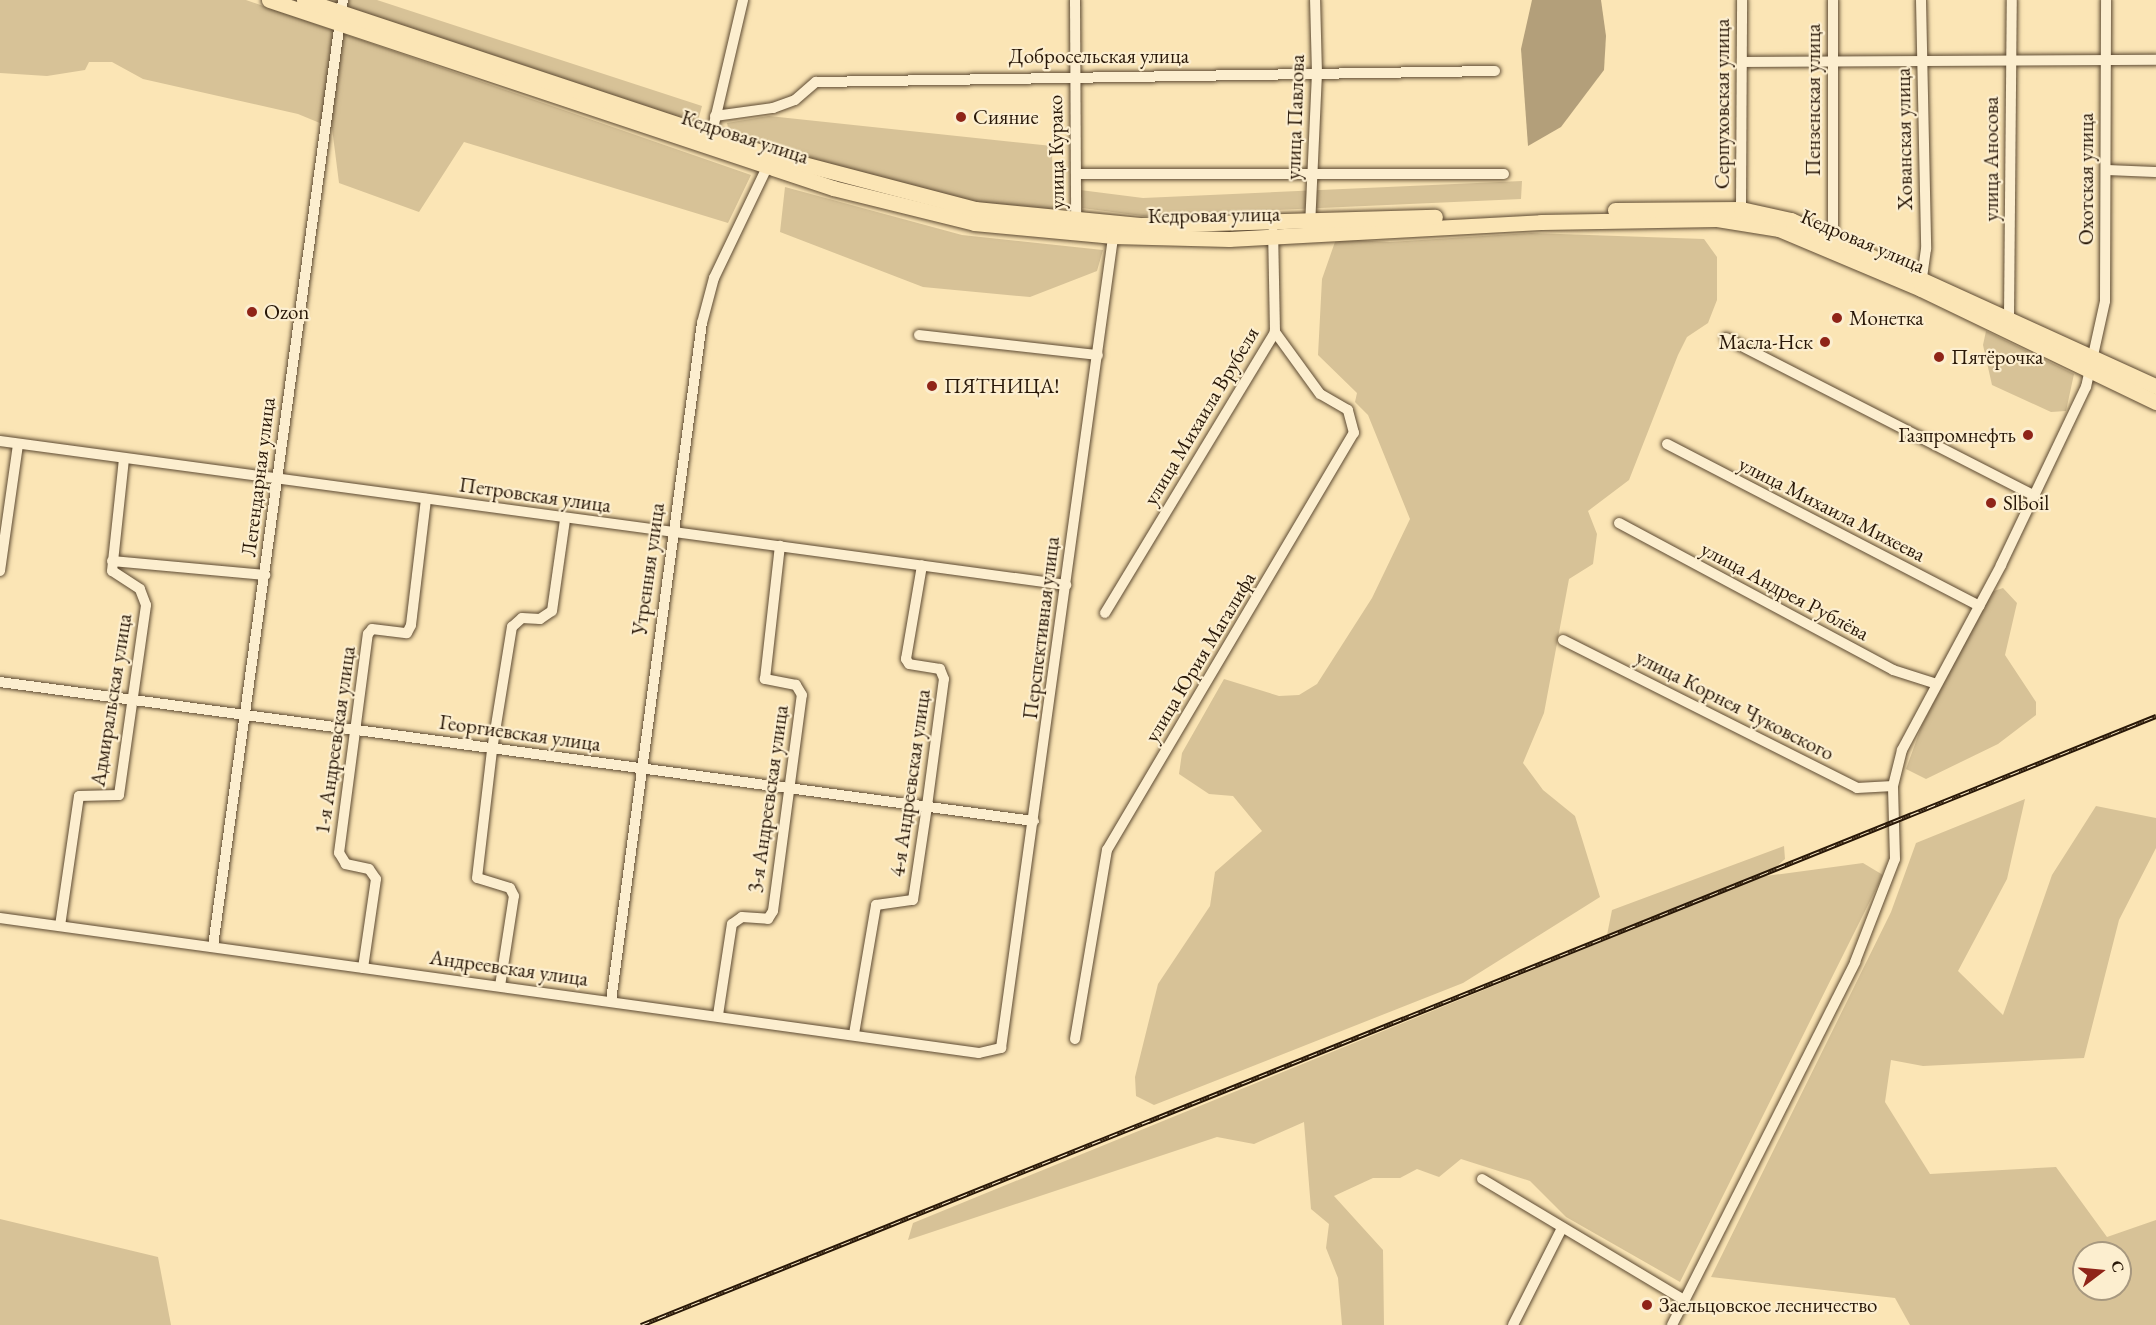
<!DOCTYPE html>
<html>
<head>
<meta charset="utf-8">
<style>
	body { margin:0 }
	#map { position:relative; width:2156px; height:1325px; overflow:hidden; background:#fbe5b5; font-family:"EB Garamond",serif }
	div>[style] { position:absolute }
	.green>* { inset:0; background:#d7c297 }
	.water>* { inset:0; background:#b39f7a }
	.roads { filter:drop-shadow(0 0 2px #5d4a32) drop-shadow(0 0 2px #5d4a32) }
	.street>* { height:10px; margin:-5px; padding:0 5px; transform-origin:5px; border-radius:5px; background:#fceecf }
	.primary>* { height:15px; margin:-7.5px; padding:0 7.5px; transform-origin:7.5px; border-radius:7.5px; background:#fbe5b5 }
	.rail>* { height:5px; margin-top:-2.5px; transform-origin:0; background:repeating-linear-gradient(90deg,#fceecf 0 9px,#281707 0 18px); box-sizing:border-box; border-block:2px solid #281707 }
	.dots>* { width:16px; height:16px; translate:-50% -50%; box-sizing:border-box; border:3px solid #fceecf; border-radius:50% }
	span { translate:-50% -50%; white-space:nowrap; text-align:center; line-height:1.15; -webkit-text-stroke:4.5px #fceecf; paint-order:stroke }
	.street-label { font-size:21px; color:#281707 }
	.poi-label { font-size:21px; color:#281707 }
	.left { translate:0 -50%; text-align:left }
	.right { translate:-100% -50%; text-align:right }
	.north { position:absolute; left:2072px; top:1241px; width:60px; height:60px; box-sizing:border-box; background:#fceecf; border:2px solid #a7987f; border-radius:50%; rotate:74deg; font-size:16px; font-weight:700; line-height:24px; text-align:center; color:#281707 }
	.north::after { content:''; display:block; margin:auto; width:21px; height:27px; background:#8f2418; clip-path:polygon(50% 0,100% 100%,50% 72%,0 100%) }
</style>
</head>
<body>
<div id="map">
	<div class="green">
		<div style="clip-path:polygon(0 0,246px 0,751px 175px,728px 223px,464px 142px,419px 212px,339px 183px,332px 128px,298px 114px,143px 79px,112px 62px,89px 62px,85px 70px,47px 76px,0 73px)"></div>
		<div style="clip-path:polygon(310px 0,377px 0,702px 106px,696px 128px)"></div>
		<div style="clip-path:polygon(769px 116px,1052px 146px,1053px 213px,956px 199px,837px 171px,729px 132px,727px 123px)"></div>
		<div style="clip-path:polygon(1522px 181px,1521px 199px,1143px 216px,1082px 208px,1080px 190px,1143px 198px)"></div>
		<div style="clip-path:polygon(785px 187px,962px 235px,1103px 250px,1097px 271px,1030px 297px,923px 287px,780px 232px)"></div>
		<div style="clip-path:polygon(1531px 233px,1704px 239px,1717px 257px,1717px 300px,1708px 323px,1687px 337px,1678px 355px,1629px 480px,1588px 511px,1597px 534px,1593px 564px,1569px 579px,1544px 713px,1523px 763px,1543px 790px,1575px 816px,1600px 897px,1463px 983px,1154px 1105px,1136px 1096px,1135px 1077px,1158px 984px,1210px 906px,1215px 872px,1262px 831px,1233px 796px,1209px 794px,1179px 774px,1182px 753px,1224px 679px,1279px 696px,1299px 695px,1317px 684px,1372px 598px,1410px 519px,1368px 415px,1355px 402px,1357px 393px,1318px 355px,1322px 279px,1336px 239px,1390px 242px)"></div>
		<div style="clip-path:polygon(1986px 331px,2074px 374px,2066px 411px,2051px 412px,1992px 385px,1983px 345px)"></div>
		<div style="clip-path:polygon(2003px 588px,2017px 603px,2005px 655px,2036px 702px,2036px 715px,1998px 744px,1926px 779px,1906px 769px,1922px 725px,1991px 592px)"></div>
		<div style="clip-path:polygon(evenodd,2025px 799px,2007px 879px,1958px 971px,2003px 1015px,2052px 875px,2096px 806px,2156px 818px,2156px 848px,2119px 920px,2084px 1058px,1923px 1066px,1891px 1060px,1885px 1102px,1930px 1174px,2056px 1167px,2107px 1237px,2156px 1220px,2156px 1325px,1910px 1325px,1895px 1298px,1711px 1277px,1891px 912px,1916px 843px,2025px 799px,2084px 1253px,2120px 1253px,2120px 1289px,2084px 1289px,2084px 1253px)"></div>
		<div style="clip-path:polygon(1784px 846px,1785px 859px,1766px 876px,1863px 863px,1883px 875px,1680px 1282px,1566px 1217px,1530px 1181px,1461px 1159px,1439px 1177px,1417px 1169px,1400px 1178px,1373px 1178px,1334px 1196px,1383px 1250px,1384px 1325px,1342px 1325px,1338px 1278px,1326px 1248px,1329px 1224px,1311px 1209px,1304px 1122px,1254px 1144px,1217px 1137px,908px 1240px,913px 1223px,1606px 940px,1612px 910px)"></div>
		<div style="clip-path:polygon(0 1219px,158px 1257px,171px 1325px,0 1325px)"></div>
	</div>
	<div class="water">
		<div style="clip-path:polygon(1532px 0,1601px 0,1606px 36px,1604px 70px,1561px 127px,1528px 146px,1521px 49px)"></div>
	</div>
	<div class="roads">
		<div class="street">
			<div style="left:1075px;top:0;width:223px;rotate:89.7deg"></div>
			<div style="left:1921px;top:0;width:249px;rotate:88.8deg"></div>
			<div style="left:1926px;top:249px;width:28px;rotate:98deg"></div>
			<div style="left:1743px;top:62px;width:413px;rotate:-0.3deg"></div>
			<div style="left:715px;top:116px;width:59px;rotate:-7.9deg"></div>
			<div style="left:773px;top:108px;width:23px;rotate:-20deg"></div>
			<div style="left:795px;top:100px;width:28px;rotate:-41deg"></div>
			<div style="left:816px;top:82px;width:679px;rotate:-0.93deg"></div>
			<div style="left:710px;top:141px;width:145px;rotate:-76.8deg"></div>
			<div style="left:2106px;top:170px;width:50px;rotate:2.3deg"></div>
			<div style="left:1076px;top:174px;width:428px"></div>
			<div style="left:1741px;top:209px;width:209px;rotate:-89.7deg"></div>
			<div style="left:1310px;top:227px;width:153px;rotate:-87.4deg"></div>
			<div style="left:1317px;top:74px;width:74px;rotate:-91.5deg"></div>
			<div style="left:1833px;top:236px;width:236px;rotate:-90deg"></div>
			<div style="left:2009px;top:318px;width:318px;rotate:-89.5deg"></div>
			<div style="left:919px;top:335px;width:180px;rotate:6.4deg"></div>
			<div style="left:1726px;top:338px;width:347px;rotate:27.1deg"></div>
			<div style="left:0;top:441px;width:1076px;rotate:7.69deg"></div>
			<div style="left:1667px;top:444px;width:352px;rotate:27.4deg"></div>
			<div style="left:1619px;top:523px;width:311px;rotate:28.2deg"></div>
			<div style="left:1893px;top:670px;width:46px;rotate:17.7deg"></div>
			<div style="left:112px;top:561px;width:154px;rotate:5.2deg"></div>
			<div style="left:0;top:571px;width:128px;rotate:-81.9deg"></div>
			<div style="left:1105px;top:613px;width:328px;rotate:-58.8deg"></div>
			<div style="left:1275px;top:332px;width:100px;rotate:-91.1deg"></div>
			<div style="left:1563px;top:640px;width:329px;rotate:26.7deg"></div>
			<div style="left:1857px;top:788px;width:36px;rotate:-3deg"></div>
			<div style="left:0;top:682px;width:1043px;rotate:7.66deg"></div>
			<div style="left:0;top:918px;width:988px;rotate:7.85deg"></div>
			<div style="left:979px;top:1053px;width:23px;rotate:-13deg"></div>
			<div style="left:1001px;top:1048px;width:826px;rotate:-82.13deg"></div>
			<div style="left:60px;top:926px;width:131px;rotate:-81.7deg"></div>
			<div style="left:79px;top:796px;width:40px;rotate:-1.4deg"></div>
			<div style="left:119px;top:795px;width:192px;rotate:-81.9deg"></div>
			<div style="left:146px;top:605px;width:17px;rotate:-111deg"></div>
			<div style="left:140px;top:589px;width:33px;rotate:-147deg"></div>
			<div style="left:112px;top:571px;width:113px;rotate:-83.9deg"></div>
			<div style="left:213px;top:946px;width:955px;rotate:-82.18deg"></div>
			<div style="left:363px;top:968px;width:90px;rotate:-81.7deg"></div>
			<div style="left:376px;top:879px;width:12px;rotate:-125deg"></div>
			<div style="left:369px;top:869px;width:24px;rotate:-168deg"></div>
			<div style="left:346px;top:864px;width:13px;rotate:-122deg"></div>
			<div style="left:339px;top:853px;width:221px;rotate:-82.5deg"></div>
			<div style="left:368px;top:634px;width:6px;rotate:-51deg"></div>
			<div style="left:372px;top:629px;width:35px;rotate:7deg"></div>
			<div style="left:407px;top:633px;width:9px;rotate:-63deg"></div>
			<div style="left:411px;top:625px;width:127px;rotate:-83.2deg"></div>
			<div style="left:500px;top:986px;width:91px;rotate:-81.2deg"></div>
			<div style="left:514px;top:896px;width:9px;rotate:-117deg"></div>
			<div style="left:510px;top:888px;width:34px;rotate:-163deg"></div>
			<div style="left:477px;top:878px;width:129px;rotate:-83.3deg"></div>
			<div style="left:492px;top:750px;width:125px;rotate:-80.8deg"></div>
			<div style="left:512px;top:627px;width:13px;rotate:-42deg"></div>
			<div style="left:522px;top:618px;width:18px;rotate:3deg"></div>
			<div style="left:540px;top:619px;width:14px;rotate:-34deg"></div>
			<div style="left:552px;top:611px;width:92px;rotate:-81.9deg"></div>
			<div style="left:611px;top:1001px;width:684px;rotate:-82.36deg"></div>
			<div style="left:702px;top:323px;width:47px;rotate:-75.1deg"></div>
			<div style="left:714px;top:278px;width:130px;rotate:-64.4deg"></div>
			<div style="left:718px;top:1015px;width:92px;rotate:-81.3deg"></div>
			<div style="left:732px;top:924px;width:12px;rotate:-35deg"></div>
			<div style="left:742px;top:917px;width:26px;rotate:4deg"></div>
			<div style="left:768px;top:919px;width:9px;rotate:-58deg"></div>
			<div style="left:773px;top:911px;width:218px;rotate:-82.4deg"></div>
			<div style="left:802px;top:695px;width:12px;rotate:-121deg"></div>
			<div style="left:796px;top:685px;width:32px;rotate:-169deg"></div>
			<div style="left:765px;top:679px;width:134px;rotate:-83.6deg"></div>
			<div style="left:854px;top:1034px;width:131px;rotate:-80.3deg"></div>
			<div style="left:876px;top:905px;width:37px;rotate:-8deg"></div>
			<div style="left:913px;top:900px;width:95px;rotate:-81.5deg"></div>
			<div style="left:927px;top:806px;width:128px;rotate:-82.4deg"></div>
			<div style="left:944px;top:679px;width:11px;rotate:-112deg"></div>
			<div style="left:940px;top:669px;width:31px;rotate:-171deg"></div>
			<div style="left:909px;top:664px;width:6px;rotate:-121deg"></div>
			<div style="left:906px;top:659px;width:95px;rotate:-80.3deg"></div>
			<div style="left:1075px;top:1039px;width:192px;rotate:-80.4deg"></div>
			<div style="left:1107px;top:850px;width:485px;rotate:-59.4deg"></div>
			<div style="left:1354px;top:433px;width:24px;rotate:-105deg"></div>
			<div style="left:1348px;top:410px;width:32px;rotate:-150deg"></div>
			<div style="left:1320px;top:394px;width:77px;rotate:-126deg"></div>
			<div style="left:1482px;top:1179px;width:235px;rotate:30.9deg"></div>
			<div style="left:1513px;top:1325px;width:109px;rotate:-63.2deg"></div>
			<div style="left:1672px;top:1325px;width:407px;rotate:-63.2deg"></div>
			<div style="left:1855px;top:962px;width:110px;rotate:-68.8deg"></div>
			<div style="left:1895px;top:859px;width:73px;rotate:-91.6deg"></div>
			<div style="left:1893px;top:786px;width:37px;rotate:-76deg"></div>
			<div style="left:1902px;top:750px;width:210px;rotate:-61.8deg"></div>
			<div style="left:2001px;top:565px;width:197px;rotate:-64.5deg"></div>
			<div style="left:2086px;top:387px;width:88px;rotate:-77.5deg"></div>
			<div style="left:2105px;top:301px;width:301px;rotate:-89.8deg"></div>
		</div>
		<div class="primary">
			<div style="left:269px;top:0;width:595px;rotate:18.43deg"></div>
			<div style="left:833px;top:188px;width:145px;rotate:13.9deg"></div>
			<div style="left:974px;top:223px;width:140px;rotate:5.3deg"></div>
			<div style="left:1113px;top:236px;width:116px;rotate:1.5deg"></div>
			<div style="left:1229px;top:239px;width:312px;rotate:-3.1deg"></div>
			<div style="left:1541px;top:222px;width:176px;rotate:-1deg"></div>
			<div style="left:1717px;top:219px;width:63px;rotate:9.2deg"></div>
			<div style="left:1779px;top:229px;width:154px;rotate:22.9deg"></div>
			<div style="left:1921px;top:289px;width:261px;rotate:25.7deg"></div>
			<div style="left:304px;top:0;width:494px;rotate:18.4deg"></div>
			<div style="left:773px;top:156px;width:209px;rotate:14.7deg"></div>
			<div style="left:975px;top:209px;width:168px;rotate:5.5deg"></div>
			<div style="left:1142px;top:225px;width:293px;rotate:-1.6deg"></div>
			<div style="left:1615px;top:210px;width:126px;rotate:-0.5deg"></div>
			<div style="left:1741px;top:209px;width:51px;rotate:12.4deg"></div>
			<div style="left:1791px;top:220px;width:401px;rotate:24.5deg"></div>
		</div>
	</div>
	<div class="rail">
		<div style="left:641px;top:1325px;width:1633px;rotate:-21.9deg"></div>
	</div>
	<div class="dots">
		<div style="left:961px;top:117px;background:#8f2418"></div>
		<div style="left:252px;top:312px;background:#8f2418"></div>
		<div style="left:1837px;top:318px;background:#8f2418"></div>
		<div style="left:1825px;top:342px;background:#8f2418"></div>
		<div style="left:1939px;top:357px;background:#8f2418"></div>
		<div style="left:932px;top:386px;background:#8f2418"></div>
		<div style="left:2028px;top:435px;background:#8f2418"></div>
		<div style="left:1991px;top:503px;background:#8f2418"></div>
		<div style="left:1647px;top:1305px;background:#8f2418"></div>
	</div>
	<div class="street-label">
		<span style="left:1099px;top:56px">Добросельская улица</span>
		<span style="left:1813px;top:100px;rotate:-90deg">Пензенская улица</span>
		<span style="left:1722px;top:104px;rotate:-90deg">Серпуховская улица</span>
		<span style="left:1295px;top:117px;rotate:-88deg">улица Павлова</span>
		<span style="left:745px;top:137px;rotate:18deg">Кедровая улица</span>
		<span style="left:1904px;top:139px;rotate:-91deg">Хованская улица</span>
		<span style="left:1056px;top:152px;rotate:-91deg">улица Курако</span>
		<span style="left:1991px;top:159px;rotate:-90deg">улица Аносова</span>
		<span style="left:2086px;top:179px;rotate:-90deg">Охотская улица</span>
		<span style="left:1214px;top:215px;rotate:-1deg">Кедровая улица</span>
		<span style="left:1863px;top:241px;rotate:23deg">Кедровая улица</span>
		<span style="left:1201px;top:416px;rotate:-59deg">улица Михаила Врубеля</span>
		<span style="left:258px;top:477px;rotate:-83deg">Легендарная улица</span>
		<span style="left:535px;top:495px;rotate:8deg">Петровская улица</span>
		<span style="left:1832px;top:509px;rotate:27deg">улица Михаила Михеева</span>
		<span style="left:648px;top:569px;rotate:-82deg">Утренняя улица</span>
		<span style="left:1785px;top:591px;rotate:28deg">улица Андрея Рублёва</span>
		<span style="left:1041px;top:628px;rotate:-83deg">Перспективная улица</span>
		<span style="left:1200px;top:657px;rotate:-59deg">улица Юрия Магалифа</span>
		<span style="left:111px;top:700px;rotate:-81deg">Адмиральская улица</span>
		<span style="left:1735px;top:705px;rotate:27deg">улица Корнея Чуковского</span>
		<span style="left:520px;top:733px;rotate:8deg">Георгиевская улица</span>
		<span style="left:335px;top:740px;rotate:-82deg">1-я Андреевская улица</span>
		<span style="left:910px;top:783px;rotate:-82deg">4-я Андреевская улица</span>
		<span style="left:768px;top:799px;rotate:-82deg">3-я Андреевская улица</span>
		<span style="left:509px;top:968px;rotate:8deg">Андреевская улица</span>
	</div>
	<div class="poi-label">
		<span class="left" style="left:973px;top:117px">Сияние</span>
		<span class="left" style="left:264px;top:312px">Ozon</span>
		<span class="left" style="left:1849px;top:318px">Монетка</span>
		<span class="right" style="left:1813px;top:342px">Масла-Нск</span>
		<span class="left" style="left:1951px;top:357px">Пятёрочка</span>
		<span class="left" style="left:944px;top:386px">ПЯТНИЦА!</span>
		<span class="right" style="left:2016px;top:435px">Газпромнефть</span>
		<span class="left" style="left:2003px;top:503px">Slboil</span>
		<span class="left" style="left:1659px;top:1305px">Заельцовское лесничество</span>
	</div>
	<div class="north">С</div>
</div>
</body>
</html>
